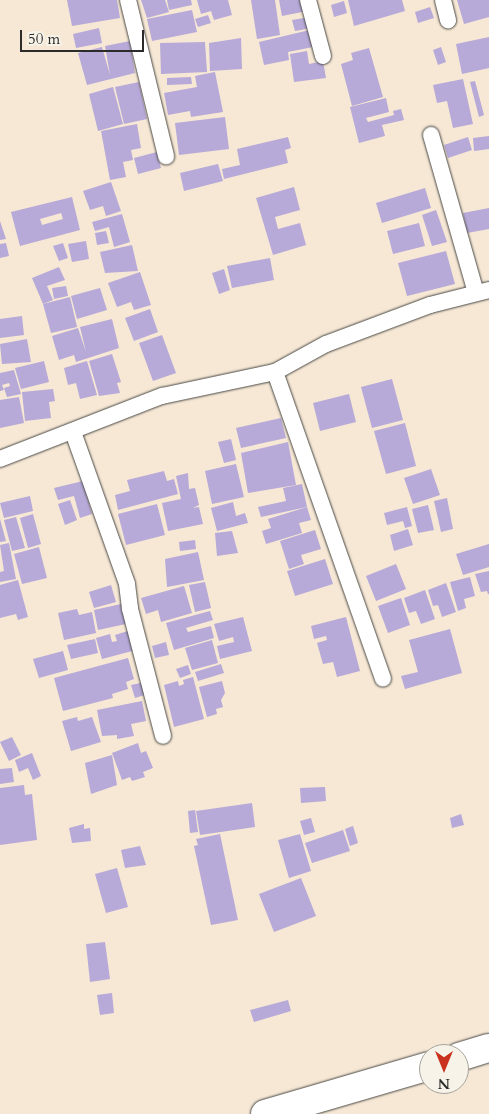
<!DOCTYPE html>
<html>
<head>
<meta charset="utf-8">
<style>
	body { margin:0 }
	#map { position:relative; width:489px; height:1114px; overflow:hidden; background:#f6e8d5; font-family:Cardo,serif }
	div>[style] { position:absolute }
	.building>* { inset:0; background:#b7a9d8 }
	.roads { filter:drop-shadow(0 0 1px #494744) drop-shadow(0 0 1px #494744) }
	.minor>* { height:16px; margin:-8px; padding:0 8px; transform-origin:8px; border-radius:8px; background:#fff }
	.trunk>* { height:28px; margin:-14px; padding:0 14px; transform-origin:14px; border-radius:14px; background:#fff }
	span { translate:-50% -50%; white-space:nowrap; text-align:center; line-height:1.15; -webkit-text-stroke:4px #f7f3e8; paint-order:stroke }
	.north { position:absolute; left:419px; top:1044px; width:50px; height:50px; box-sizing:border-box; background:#f7f3e8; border:1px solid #a5a39c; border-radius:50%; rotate:180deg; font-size:14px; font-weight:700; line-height:20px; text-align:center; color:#2b2b2b }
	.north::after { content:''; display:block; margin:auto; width:18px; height:22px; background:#c8321e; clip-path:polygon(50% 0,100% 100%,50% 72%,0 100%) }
	.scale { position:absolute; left:20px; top:30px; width:124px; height:22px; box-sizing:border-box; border:2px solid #2b2b2b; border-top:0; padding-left:6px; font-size:15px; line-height:18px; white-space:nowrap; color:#2b2b2b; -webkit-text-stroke:4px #f7f3e8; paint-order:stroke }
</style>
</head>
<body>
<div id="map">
	<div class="building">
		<div style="clip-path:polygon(67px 0,117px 0,120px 18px,72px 26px)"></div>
		<div style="clip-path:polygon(141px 0,165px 0,169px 12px,147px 18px)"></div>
		<div style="clip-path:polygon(167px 0,191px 0,192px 5px,169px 10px)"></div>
		<div style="clip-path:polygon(197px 0,228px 0,232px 15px,214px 20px,211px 11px,201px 14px)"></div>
		<div style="clip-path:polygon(251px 0,275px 0,280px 35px,257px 39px)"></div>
		<div style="clip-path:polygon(279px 0,305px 0,307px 11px,282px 16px)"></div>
		<div style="clip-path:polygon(348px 0,402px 0,405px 11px,354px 26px)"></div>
		<div style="clip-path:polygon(457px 0,489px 0,489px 17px,464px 24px)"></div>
		<div style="clip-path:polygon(344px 1px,347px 13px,334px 17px,331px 5px)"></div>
		<div style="clip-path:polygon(430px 7px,434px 18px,418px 23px,415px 12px)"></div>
		<div style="clip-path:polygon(192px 10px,197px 32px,152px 41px,147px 19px)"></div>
		<div style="clip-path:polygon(208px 15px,211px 23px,198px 27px,195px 19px)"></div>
		<div style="clip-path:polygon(310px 17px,312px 28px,295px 31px,292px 20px)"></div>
		<div style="clip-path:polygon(99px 28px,102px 43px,76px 48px,73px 34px)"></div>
		<div style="clip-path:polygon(314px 29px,318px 46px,288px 52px,289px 60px,264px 65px,259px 42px)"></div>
		<div style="clip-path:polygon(489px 37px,489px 68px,462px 74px,456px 44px)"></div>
		<div style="clip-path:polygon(241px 38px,242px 69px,210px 71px,209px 43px)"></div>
		<div style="clip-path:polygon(130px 41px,135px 73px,87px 85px,78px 53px,102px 47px,110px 75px,105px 46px)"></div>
		<div style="clip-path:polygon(205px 42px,207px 72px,161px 74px,160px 43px)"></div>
		<div style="clip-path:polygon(441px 47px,446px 62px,438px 65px,433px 50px)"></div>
		<div style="clip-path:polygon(369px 48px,383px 97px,352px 106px,341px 64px,353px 60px,351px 53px)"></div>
		<div style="clip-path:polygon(307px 51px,309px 64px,323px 61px,326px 78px,294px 82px,290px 54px)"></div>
		<div style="clip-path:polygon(215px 72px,223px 112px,191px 117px,190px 111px,168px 115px,164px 93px,197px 87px,195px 76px)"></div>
		<div style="clip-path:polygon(191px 77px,192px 84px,167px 85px,167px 78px)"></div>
		<div style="clip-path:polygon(463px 79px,473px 124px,453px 128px,447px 101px,437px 103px,433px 85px)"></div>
		<div style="clip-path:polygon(475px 81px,484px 115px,479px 117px,470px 82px)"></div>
		<div style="clip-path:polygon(139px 82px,147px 119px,124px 124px,115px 87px)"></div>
		<div style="clip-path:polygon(113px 87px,123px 124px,98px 131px,89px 94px)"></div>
		<div style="clip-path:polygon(386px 98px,389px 112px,366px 118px,368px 122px,394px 115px,393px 111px,401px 109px,404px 120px,382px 125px,385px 136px,359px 143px,350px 107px)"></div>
		<div style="clip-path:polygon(225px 117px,229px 149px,179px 155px,175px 123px)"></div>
		<div style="clip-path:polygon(137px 124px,141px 148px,131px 150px,133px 160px,123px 162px,126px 177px,110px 180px,101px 131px)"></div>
		<div style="clip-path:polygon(489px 136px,489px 149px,474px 151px,473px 138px)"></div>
		<div style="clip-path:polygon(288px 137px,291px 148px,285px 150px,288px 163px,224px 179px,222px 169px,240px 165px,237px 149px)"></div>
		<div style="clip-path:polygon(468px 137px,472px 150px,448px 158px,444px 145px)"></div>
		<div style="clip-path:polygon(157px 152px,161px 168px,138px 174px,134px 158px)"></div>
		<div style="clip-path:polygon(218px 164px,223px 181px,184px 191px,180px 173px)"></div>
		<div style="clip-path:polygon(111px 182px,121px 211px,106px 216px,103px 206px,90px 210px,83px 191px)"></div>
		<div style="clip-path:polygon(294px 187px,300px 210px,275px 217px,278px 229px,300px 223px,306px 245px,273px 255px,256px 198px)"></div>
		<div style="clip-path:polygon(425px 188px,431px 208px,382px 223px,376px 203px)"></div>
		<div style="clip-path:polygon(evenodd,72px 197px,80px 230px,20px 246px,11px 212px,72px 197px,61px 213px,63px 219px,42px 225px,40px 219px,61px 213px)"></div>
		<div style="clip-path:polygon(489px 208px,489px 229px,467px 233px,463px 213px)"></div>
		<div style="clip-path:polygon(436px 210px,447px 242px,432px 246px,422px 215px)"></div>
		<div style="clip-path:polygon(122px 214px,130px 242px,114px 247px,109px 227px,95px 231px,92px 222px)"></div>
		<div style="clip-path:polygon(0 221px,6px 239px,0 240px)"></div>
		<div style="clip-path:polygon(419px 223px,425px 246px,393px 254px,387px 231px)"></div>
		<div style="clip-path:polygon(106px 231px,109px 243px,97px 245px,95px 233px)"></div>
		<div style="clip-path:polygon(86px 241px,89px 259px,72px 262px,68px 244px)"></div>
		<div style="clip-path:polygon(6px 243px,9px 256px,0 258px,0 244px)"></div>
		<div style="clip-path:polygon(63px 243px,68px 258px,59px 261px,53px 246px)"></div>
		<div style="clip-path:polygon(132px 245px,138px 271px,105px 273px,100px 252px)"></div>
		<div style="clip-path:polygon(446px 251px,455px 284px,407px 296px,398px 263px)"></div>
		<div style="clip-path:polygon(270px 258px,274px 280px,232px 288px,227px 266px)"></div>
		<div style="clip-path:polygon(59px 267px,65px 280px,47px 286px,53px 300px,43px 304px,32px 278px)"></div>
		<div style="clip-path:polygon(224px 269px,230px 290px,219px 294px,212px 273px)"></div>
		<div style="clip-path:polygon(140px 272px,151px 305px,134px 310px,131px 302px,117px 307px,108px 283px)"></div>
		<div style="clip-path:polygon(66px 286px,68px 296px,54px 299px,52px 288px)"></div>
		<div style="clip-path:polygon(100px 288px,107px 310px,77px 319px,71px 296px)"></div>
		<div style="clip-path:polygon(70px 297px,77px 327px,51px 333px,43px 304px)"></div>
		<div style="clip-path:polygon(150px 309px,158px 332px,134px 341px,125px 318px)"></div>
		<div style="clip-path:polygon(22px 316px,24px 335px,0 338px,0 319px)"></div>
		<div style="clip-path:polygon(112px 319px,119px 348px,76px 362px,74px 355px,59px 360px,52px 336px,78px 328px,86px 352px,80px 327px)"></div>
		<div style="clip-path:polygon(162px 335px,176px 373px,153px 381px,139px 343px)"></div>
		<div style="clip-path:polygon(27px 339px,31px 362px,2px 364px,0 344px)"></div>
		<div style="clip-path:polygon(112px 354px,121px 382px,117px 383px,120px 393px,99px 396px,89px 361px)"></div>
		<div style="clip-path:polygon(44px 361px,49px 382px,21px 389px,15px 368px)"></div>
		<div style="clip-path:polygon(87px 361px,97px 395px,80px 399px,76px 383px,68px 385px,64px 368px)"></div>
		<div style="clip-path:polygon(14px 370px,21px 394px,7px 397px,4px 388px,10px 386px,9px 383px,2px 385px,4px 390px,0 391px,0 373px)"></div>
		<div style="clip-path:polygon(392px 379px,403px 420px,372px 428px,361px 387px)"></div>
		<div style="clip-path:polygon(53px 389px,55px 401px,49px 402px,51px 418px,25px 421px,22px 392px)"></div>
		<div style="clip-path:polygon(349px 394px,356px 422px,320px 431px,313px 403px)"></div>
		<div style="clip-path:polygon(19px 397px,24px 423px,0 428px,0 400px)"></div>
		<div style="clip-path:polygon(281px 418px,286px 438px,241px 448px,236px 428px)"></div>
		<div style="clip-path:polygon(405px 423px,416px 466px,386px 474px,374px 431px)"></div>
		<div style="clip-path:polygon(231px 439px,236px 460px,224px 463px,218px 442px)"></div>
		<div style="clip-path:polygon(288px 442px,296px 485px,248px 493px,241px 453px)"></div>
		<div style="clip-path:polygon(236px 464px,244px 497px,212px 504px,205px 471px)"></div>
		<div style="clip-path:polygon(431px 469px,440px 495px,413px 504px,404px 478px)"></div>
		<div style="clip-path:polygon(164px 471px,167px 481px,174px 479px,178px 494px,118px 510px,115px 495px,130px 491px,127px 480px)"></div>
		<div style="clip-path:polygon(188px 473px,189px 489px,195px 488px,199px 505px,193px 508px,199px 507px,203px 524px,168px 531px,162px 503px,181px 499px,176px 476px)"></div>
		<div style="clip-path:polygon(83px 481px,92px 514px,80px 518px,74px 496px,58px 500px,54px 488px)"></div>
		<div style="clip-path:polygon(302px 484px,307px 507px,261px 517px,258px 507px,286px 501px,283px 488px)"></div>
		<div style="clip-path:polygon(30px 496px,33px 511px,4px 518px,0 503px)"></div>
		<div style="clip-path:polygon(447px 498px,453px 529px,441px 532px,434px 501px)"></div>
		<div style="clip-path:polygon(70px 500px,77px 520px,65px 525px,58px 504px)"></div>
		<div style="clip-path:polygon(233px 502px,236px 516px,245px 513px,248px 523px,217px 531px,211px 508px)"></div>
		<div style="clip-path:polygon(157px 504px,165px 535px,126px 545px,118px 514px)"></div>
		<div style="clip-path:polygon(428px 505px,434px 530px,418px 533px,412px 509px)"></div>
		<div style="clip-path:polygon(307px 507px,311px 520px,299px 523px,302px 533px,266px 544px,262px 531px,271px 528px,268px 519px)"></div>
		<div style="clip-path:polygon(407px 507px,412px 526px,405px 528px,403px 521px,387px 525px,384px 513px)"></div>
		<div style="clip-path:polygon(33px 514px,41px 544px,28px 548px,20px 518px)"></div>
		<div style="clip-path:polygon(16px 517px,25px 548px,12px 551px,4px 520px)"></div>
		<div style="clip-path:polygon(0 519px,6px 541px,0 542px)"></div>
		<div style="clip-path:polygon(408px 529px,413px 545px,394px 551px,390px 535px)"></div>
		<div style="clip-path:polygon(315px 530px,321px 549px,301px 555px,304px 564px,289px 569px,280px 541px)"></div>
		<div style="clip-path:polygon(232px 531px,238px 553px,217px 556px,215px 533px)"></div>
		<div style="clip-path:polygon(195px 540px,196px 549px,180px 551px,179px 542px)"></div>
		<div style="clip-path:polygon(9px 543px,16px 579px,0 582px,0 572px,4px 571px,0 545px)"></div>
		<div style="clip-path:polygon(489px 544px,489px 567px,463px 575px,456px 554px)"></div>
		<div style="clip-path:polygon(39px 547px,47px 578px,22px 584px,14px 554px)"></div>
		<div style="clip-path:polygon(198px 552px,204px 580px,167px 587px,165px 559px)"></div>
		<div style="clip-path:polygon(325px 559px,333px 584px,295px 596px,287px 571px)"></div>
		<div style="clip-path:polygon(396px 564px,406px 589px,376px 601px,366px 576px)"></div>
		<div style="clip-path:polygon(489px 571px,489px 594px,488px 594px,487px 591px,481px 592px,475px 574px)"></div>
		<div style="clip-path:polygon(470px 577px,475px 596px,464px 599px,466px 608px,458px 611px,450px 582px)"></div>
		<div style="clip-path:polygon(18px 580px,28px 617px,18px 620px,16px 614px,0 618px,0 585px)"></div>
		<div style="clip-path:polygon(205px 582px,211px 608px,195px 612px,189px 585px)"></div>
		<div style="clip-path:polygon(446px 583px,456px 612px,442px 617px,438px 605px,433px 606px,428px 590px)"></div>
		<div style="clip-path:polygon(111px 585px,116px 602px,94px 608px,89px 592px)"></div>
		<div style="clip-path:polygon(184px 586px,192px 613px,161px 622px,158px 610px,146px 614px,141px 598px)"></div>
		<div style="clip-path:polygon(425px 590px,435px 619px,421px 624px,416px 611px,409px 613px,404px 598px)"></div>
		<div style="clip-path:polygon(401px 598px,410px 625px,388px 633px,378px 606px)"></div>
		<div style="clip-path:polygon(121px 604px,126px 624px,98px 630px,94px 610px)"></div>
		<div style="clip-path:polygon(77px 609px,79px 615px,92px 612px,96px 633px,64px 640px,58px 613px)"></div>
		<div style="clip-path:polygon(210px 611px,213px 620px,186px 628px,188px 632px,211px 626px,214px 638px,174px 650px,166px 623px)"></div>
		<div style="clip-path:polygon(243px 617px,252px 651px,220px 659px,217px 646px,234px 642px,233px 637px,219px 641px,214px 624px)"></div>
		<div style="clip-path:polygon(346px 617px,360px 671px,337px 677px,333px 662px,323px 664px,317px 643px,327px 640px,326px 636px,314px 639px,311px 626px)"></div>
		<div style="clip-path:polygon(450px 629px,462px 673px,405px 689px,401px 676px,418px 672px,409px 640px)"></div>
		<div style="clip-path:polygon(131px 630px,136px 650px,102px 659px,96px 638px,110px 634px,112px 642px,117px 641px,115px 635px)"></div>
		<div style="clip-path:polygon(95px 639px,98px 653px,71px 659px,67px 645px)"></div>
		<div style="clip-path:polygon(212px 640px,218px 663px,192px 670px,185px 648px)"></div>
		<div style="clip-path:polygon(166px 642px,169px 655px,155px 658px,152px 646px)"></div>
		<div style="clip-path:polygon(63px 651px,68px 670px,39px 678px,33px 659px)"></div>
		<div style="clip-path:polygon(128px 658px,134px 679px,126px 682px,128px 689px,112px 694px,113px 698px,63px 711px,54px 678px)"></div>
		<div style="clip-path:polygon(221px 664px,224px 673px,198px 681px,195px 672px)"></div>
		<div style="clip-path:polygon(188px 665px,191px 674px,180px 678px,176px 669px)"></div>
		<div style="clip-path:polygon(193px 677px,204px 719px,174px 727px,164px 685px,178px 681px,179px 686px,184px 684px,183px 680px)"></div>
		<div style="clip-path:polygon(222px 681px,225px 693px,221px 700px,223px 707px,216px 709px,217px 714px,207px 717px,199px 687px)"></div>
		<div style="clip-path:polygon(145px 682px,148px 694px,135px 698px,131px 685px)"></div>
		<div style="clip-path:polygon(142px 701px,146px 721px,131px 724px,134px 736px,117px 739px,117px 735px,102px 736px,97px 710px)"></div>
		<div style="clip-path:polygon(77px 717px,78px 721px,92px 717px,101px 742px,71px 751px,62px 721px)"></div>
		<div style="clip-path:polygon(12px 737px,21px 755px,9px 761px,0 742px)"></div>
		<div style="clip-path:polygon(138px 743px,141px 753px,146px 751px,153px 768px,143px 772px,145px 777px,132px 781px,130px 777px,122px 780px,112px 753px)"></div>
		<div style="clip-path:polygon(32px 753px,41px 776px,33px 780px,28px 768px,19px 772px,15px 760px)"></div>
		<div style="clip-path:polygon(112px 755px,117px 785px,91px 794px,85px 763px)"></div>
		<div style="clip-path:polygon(12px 768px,14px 782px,0 784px,0 769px)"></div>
		<div style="clip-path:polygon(24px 785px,25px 795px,32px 794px,37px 840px,0 845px,0 788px)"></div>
		<div style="clip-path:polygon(325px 787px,326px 801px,301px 803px,300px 788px)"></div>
		<div style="clip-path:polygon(252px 803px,255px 827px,200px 835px,196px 811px)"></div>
		<div style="clip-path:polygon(195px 810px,198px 832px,190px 833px,188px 811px)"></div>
		<div style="clip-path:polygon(461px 814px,464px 825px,452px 828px,450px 818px)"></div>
		<div style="clip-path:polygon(311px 818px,315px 832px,304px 835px,300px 821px)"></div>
		<div style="clip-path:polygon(84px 824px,84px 829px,90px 828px,91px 841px,72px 843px,69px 828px)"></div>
		<div style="clip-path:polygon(353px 826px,358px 843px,350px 846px,345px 829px)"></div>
		<div style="clip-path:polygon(343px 830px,350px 851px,312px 863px,305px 843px)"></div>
		<div style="clip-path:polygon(220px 834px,238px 920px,211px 925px,194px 846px,198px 845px,196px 839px)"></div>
		<div style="clip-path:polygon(300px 834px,311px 871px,289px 878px,278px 840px)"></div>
		<div style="clip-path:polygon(140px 846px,146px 865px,125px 868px,121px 850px)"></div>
		<div style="clip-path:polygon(117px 868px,128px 907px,106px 913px,95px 874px)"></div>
		<div style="clip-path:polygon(301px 878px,316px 916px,274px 932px,259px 894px)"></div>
		<div style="clip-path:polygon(105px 942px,110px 979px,90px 982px,86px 944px)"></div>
		<div style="clip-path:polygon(112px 993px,114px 1013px,100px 1015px,97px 995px)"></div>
		<div style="clip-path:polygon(288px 1000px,291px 1011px,254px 1022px,250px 1010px)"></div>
	</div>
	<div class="roads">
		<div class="minor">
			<div style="left:128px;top:0;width:161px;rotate:76.3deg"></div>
			<div style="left:308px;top:0;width:58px;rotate:75deg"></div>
			<div style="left:443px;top:0;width:21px;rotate:76deg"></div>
			<div style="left:431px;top:135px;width:164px;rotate:74.1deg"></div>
			<div style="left:275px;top:372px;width:325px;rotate:70.6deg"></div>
			<div style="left:73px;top:432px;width:161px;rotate:70.4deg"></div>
			<div style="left:127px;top:584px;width:25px;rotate:83deg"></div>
			<div style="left:130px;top:609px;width:131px;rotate:75.4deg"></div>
			<div style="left:0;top:459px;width:174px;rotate:-21.3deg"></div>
			<div style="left:162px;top:396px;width:116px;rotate:-12deg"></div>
			<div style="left:275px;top:372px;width:58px;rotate:-28.8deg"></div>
			<div style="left:326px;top:344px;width:111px;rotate:-20.6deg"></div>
			<div style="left:430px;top:305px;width:61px;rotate:-14.3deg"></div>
		</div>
		<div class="trunk">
			<div style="left:459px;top:1057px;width:31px;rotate:-17deg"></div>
			<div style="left:265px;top:1114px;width:171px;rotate:-16.3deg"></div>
		</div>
	</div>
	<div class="north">N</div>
	<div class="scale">50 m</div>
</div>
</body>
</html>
